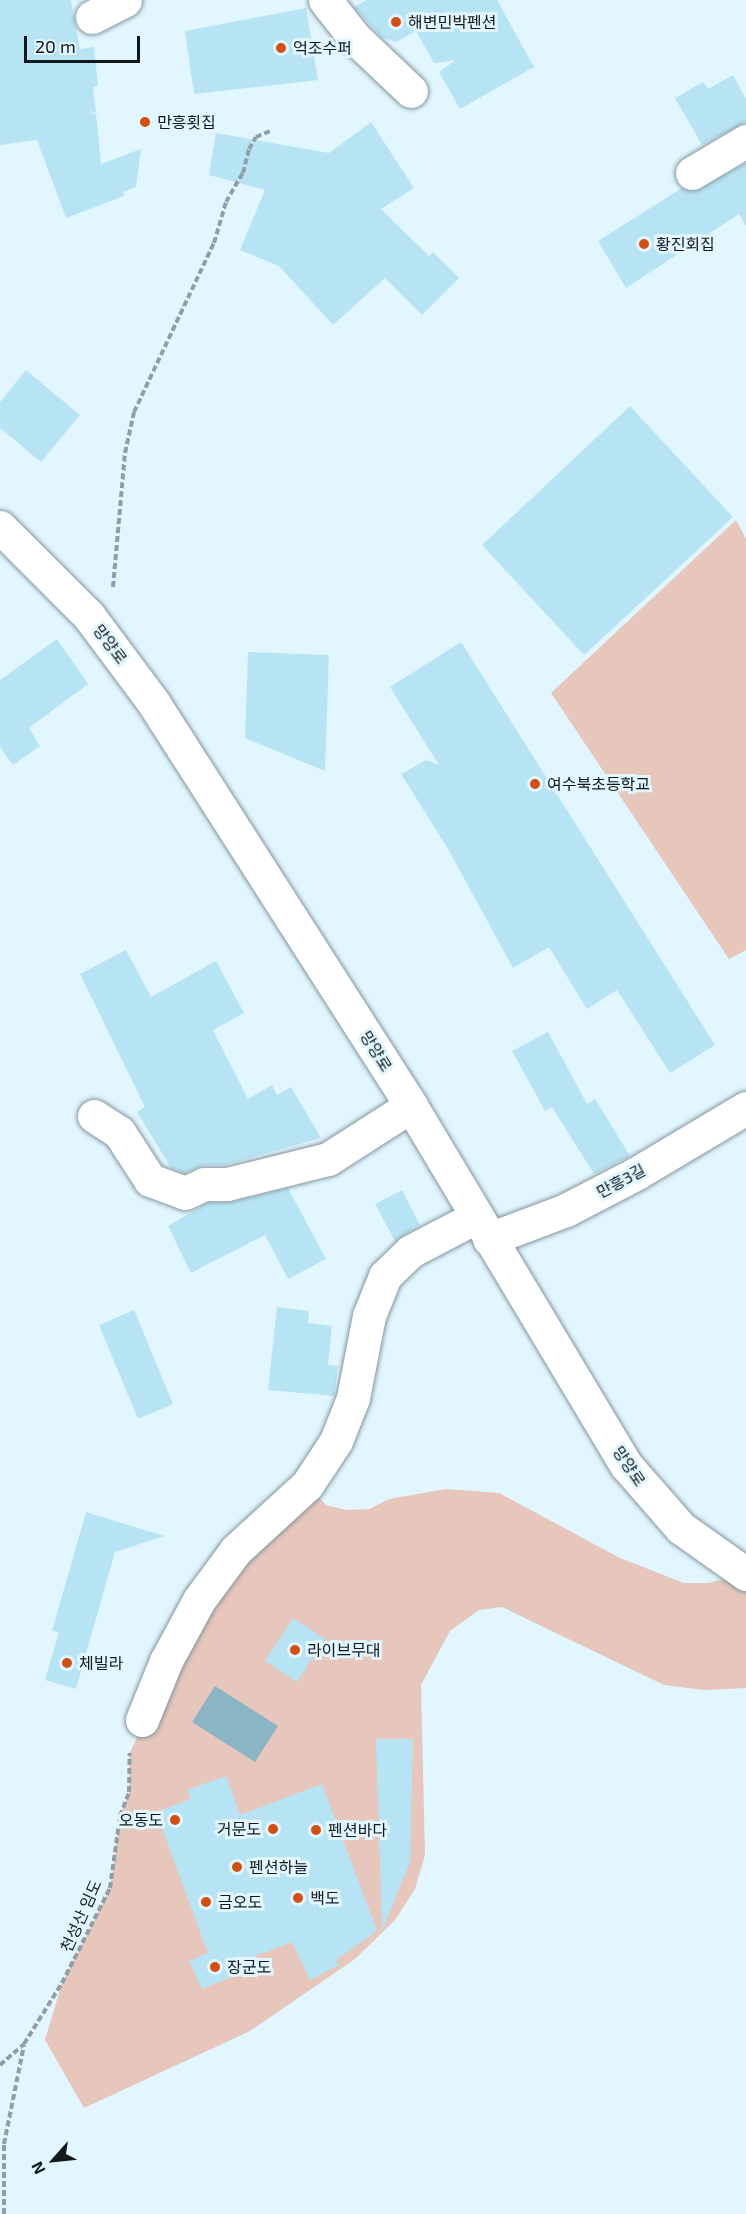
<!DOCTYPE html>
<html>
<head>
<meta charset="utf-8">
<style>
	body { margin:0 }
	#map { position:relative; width:746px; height:2214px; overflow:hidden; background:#e1f6fe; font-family:"Exo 2","Noto Sans KR",sans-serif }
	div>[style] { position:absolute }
	.green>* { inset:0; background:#e7c6bb }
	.water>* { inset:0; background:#8ab5c5 }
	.building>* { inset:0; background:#b7e4f4 }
	.path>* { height:4px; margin-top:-2px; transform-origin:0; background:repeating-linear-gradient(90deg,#909fa5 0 6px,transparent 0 9px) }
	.roads { filter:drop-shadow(0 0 2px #83969d) drop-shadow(0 0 2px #83969d) }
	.minor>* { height:33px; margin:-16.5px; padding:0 16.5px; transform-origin:16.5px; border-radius:16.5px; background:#fff }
	.major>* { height:33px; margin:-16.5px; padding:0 16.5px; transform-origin:16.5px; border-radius:16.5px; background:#fff }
	.dots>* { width:16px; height:16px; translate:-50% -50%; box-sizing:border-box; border:3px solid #e1f6fe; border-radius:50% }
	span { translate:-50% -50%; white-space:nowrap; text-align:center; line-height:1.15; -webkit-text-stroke:6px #e1f6fe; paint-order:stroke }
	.poi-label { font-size:16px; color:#12191c }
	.left { translate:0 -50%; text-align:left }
	.right { translate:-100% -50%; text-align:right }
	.street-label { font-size:16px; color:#12191c }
	.north { position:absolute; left:24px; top:2130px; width:60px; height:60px; -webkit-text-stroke:4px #e1f6fe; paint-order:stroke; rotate:243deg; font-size:16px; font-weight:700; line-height:24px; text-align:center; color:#12191c }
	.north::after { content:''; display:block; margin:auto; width:21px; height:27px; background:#12191c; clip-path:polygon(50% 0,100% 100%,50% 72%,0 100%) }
	.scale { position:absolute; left:24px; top:36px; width:116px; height:27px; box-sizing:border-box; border:3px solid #12191c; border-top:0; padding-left:8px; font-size:18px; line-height:21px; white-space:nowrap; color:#12191c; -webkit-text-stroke:4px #e1f6fe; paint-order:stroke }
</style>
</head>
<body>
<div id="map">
	<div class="green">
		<div style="clip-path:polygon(736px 520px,746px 539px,746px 950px,729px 959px,551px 693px)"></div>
		<div style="clip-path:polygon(446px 1489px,499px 1493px,620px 1558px,684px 1583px,708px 1583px,746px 1574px,746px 1688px,704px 1690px,664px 1685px,502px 1607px,479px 1610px,450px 1631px,421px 1685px,425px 1855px,415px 1889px,395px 1920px,355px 1959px,250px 2031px,84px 2108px,45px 2040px,62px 1983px,110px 1888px,120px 1816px,129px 1792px,129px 1755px,199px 1600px,317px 1496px,326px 1505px,346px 1510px,369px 1509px,389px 1499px)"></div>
	</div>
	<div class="water">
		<div style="clip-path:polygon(215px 1686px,278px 1726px,255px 1762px,192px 1722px)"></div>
	</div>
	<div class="building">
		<div style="clip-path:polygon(0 0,71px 0,80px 49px,94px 47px,98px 86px,93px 87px,96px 112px,90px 113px,96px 114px,101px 164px,141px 149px,136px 187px,123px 192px,124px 196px,66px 218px,37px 140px,0 145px)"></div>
		<div style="clip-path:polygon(367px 0,497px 0,534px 67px,460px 109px,439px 72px,456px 60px,434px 63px,416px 31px,396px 42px,381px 37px,354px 7px)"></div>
		<div style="clip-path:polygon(306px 8px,318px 80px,194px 94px,185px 31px)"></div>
		<div style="clip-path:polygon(733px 75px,746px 99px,746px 122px,702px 145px,675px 98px,703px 82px,708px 89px)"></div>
		<div style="clip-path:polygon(371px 122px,414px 188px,381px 209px,429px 256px,433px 252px,459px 278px,422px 315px,385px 278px,333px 325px,279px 266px,240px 250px,265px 190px,209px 175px,216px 133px,329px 153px)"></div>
		<div style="clip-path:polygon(746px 163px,746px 226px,739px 214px,626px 288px,598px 241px,682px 188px,701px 189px)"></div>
		<div style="clip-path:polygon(26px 370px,80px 415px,41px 462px,0 428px,0 402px)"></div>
		<div style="clip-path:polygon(630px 406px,733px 517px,584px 655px,482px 545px)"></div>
		<div style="clip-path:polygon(57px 639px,88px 684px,29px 728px,40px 746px,13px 765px,0 747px,0 680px)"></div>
		<div style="clip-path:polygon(461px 642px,715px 1045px,670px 1073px,617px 990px,587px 1009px,549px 947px,513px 968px,448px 849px,401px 774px,426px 760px,439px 765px,390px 687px)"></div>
		<div style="clip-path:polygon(248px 652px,329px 655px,325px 771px,245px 738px)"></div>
		<div style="clip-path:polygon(126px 950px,151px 997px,216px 961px,244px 1013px,213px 1030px,248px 1099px,272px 1085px,277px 1095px,291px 1087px,321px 1138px,225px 1165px,204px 1165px,184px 1173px,171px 1168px,137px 1112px,145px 1107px,80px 974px)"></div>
		<div style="clip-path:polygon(548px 1032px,587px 1104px,595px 1099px,630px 1156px,594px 1174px,552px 1107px,545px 1111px,512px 1051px)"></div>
		<div style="clip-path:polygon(288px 1188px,326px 1259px,288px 1279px,265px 1235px,191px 1273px,168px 1226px,208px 1203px,232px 1202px)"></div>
		<div style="clip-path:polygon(402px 1190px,420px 1225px,395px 1241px,375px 1204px)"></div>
		<div style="clip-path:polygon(277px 1307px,309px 1311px,308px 1323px,332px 1326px,328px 1365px,338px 1366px,334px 1396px,268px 1390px)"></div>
		<div style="clip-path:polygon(134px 1310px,173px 1404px,138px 1419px,99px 1325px)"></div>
		<div style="clip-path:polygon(86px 1512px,164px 1536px,115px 1552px,76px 1689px,45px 1680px,59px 1632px,52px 1631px)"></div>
		<div style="clip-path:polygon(293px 1618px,325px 1639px,297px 1682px,265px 1661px)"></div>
		<div style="clip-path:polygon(376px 1739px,413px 1739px,410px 1862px,382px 1931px)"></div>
		<div style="clip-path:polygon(226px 1776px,240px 1815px,322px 1784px,377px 1931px,336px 1960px,339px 1965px,310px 1980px,292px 1942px,237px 1963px,241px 1973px,202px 1989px,189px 1961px,208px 1953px,156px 1812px,191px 1799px,187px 1790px)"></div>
	</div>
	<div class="path">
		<div style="left:113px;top:587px;width:135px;rotate:-84.9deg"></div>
		<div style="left:125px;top:453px;width:42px;rotate:-77.6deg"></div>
		<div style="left:134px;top:412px;width:187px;rotate:-64.7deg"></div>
		<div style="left:214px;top:243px;width:43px;rotate:-73.7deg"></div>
		<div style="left:226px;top:202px;width:34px;rotate:-60deg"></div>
		<div style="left:243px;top:173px;width:25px;rotate:-76deg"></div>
		<div style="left:249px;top:149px;width:14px;rotate:-60deg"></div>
		<div style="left:256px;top:137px;width:15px;rotate:-23deg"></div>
		<div style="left:0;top:2065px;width:32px;rotate:-41deg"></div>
		<div style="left:24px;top:2044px;width:72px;rotate:-58.1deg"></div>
		<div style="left:62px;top:1983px;width:106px;rotate:-63.2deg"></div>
		<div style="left:110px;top:1888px;width:73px;rotate:-82.1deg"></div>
		<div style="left:120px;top:1816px;width:26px;rotate:-69deg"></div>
		<div style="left:129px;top:1792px;width:39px;rotate:-89deg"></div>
		<div style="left:4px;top:2214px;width:70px;rotate:-90deg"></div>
		<div style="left:4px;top:2144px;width:101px;rotate:-78.6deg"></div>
	</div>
	<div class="roads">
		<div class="minor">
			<div style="left:325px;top:0;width:48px;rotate:51.7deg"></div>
			<div style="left:355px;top:38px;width:77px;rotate:43.4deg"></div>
			<div style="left:92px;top:17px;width:37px;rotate:-27deg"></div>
			<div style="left:692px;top:173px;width:63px;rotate:-30.7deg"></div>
			<div style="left:94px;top:1116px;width:30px;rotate:33deg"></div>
			<div style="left:119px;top:1132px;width:57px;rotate:57.1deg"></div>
			<div style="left:150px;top:1180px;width:37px;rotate:20deg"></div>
			<div style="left:185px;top:1193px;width:21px;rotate:-25deg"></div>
			<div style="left:204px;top:1184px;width:23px"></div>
			<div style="left:227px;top:1184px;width:104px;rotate:-13.9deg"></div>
			<div style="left:328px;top:1159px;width:98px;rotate:-32.6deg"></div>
			<div style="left:489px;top:1239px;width:82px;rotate:-20.6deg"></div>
			<div style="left:566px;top:1210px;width:80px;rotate:-27.5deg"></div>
			<div style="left:637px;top:1173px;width:127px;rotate:-30.8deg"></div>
			<div style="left:142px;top:1720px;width:64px;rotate:-67.9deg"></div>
			<div style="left:166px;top:1661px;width:69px;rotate:-61.6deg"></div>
			<div style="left:199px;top:1600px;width:62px;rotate:-53.5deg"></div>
			<div style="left:236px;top:1550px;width:96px;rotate:-42.5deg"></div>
			<div style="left:307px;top:1485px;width:53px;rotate:-56.6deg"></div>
			<div style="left:336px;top:1441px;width:46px;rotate:-68.4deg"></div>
			<div style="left:353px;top:1398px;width:84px;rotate:-79deg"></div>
			<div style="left:369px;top:1316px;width:43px;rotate:-68.2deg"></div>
			<div style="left:385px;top:1276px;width:36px;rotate:-44deg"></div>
			<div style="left:411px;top:1251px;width:73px;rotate:-27.6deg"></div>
		</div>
		<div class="major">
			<div style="left:0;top:527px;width:126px;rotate:45deg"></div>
			<div style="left:89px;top:616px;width:107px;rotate:53.3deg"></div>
			<div style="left:153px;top:702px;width:479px;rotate:57.4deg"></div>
			<div style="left:411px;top:1106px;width:418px;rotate:59.1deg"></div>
			<div style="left:626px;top:1465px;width:84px;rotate:48.9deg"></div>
			<div style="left:681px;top:1528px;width:80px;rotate:35.3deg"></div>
		</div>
	</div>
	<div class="dots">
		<div style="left:396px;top:22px;background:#d44f0f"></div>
		<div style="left:281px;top:48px;background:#d44f0f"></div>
		<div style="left:145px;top:122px;background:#d44f0f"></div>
		<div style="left:644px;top:244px;background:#d44f0f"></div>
		<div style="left:535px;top:784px;background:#d44f0f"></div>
		<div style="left:295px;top:1650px;background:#d44f0f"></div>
		<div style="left:67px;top:1663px;background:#d44f0f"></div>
		<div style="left:175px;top:1820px;background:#d44f0f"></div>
		<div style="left:273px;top:1829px;background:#d44f0f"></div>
		<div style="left:316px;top:1830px;background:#d44f0f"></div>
		<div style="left:237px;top:1867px;background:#d44f0f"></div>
		<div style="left:298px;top:1898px;background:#d44f0f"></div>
		<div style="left:206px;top:1902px;background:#d44f0f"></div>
		<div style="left:215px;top:1967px;background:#d44f0f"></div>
	</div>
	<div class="poi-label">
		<span class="left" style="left:408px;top:22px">해변민박펜션</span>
		<span class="left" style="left:293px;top:48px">억조수퍼</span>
		<span class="left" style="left:157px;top:122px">만흥횟집</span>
		<span class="left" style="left:656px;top:244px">황진회집</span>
		<span class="left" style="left:547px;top:784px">여수북초등학교</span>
		<span class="left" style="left:307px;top:1650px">라이브무대</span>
		<span class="left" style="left:79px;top:1663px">체빌라</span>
		<span class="right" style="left:163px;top:1820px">오동도</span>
		<span class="right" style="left:261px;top:1829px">거문도</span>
		<span class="left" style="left:328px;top:1830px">펜션바다</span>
		<span class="left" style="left:249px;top:1867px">펜션하늘</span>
		<span class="left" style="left:310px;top:1898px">백도</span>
		<span class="left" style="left:218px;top:1902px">금오도</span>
		<span class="left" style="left:227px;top:1967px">장군도</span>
	</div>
	<div class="street-label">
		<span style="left:110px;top:644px;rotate:53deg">망양로</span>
		<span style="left:376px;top:1051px;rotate:58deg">망양로</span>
		<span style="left:621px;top:1181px;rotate:-28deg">만흥3길</span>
		<span style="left:629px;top:1466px;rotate:56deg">망양로</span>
		<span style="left:81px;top:1916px;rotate:-66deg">천성산 임도</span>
	</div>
	<div class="north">N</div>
	<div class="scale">20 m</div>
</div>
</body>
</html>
